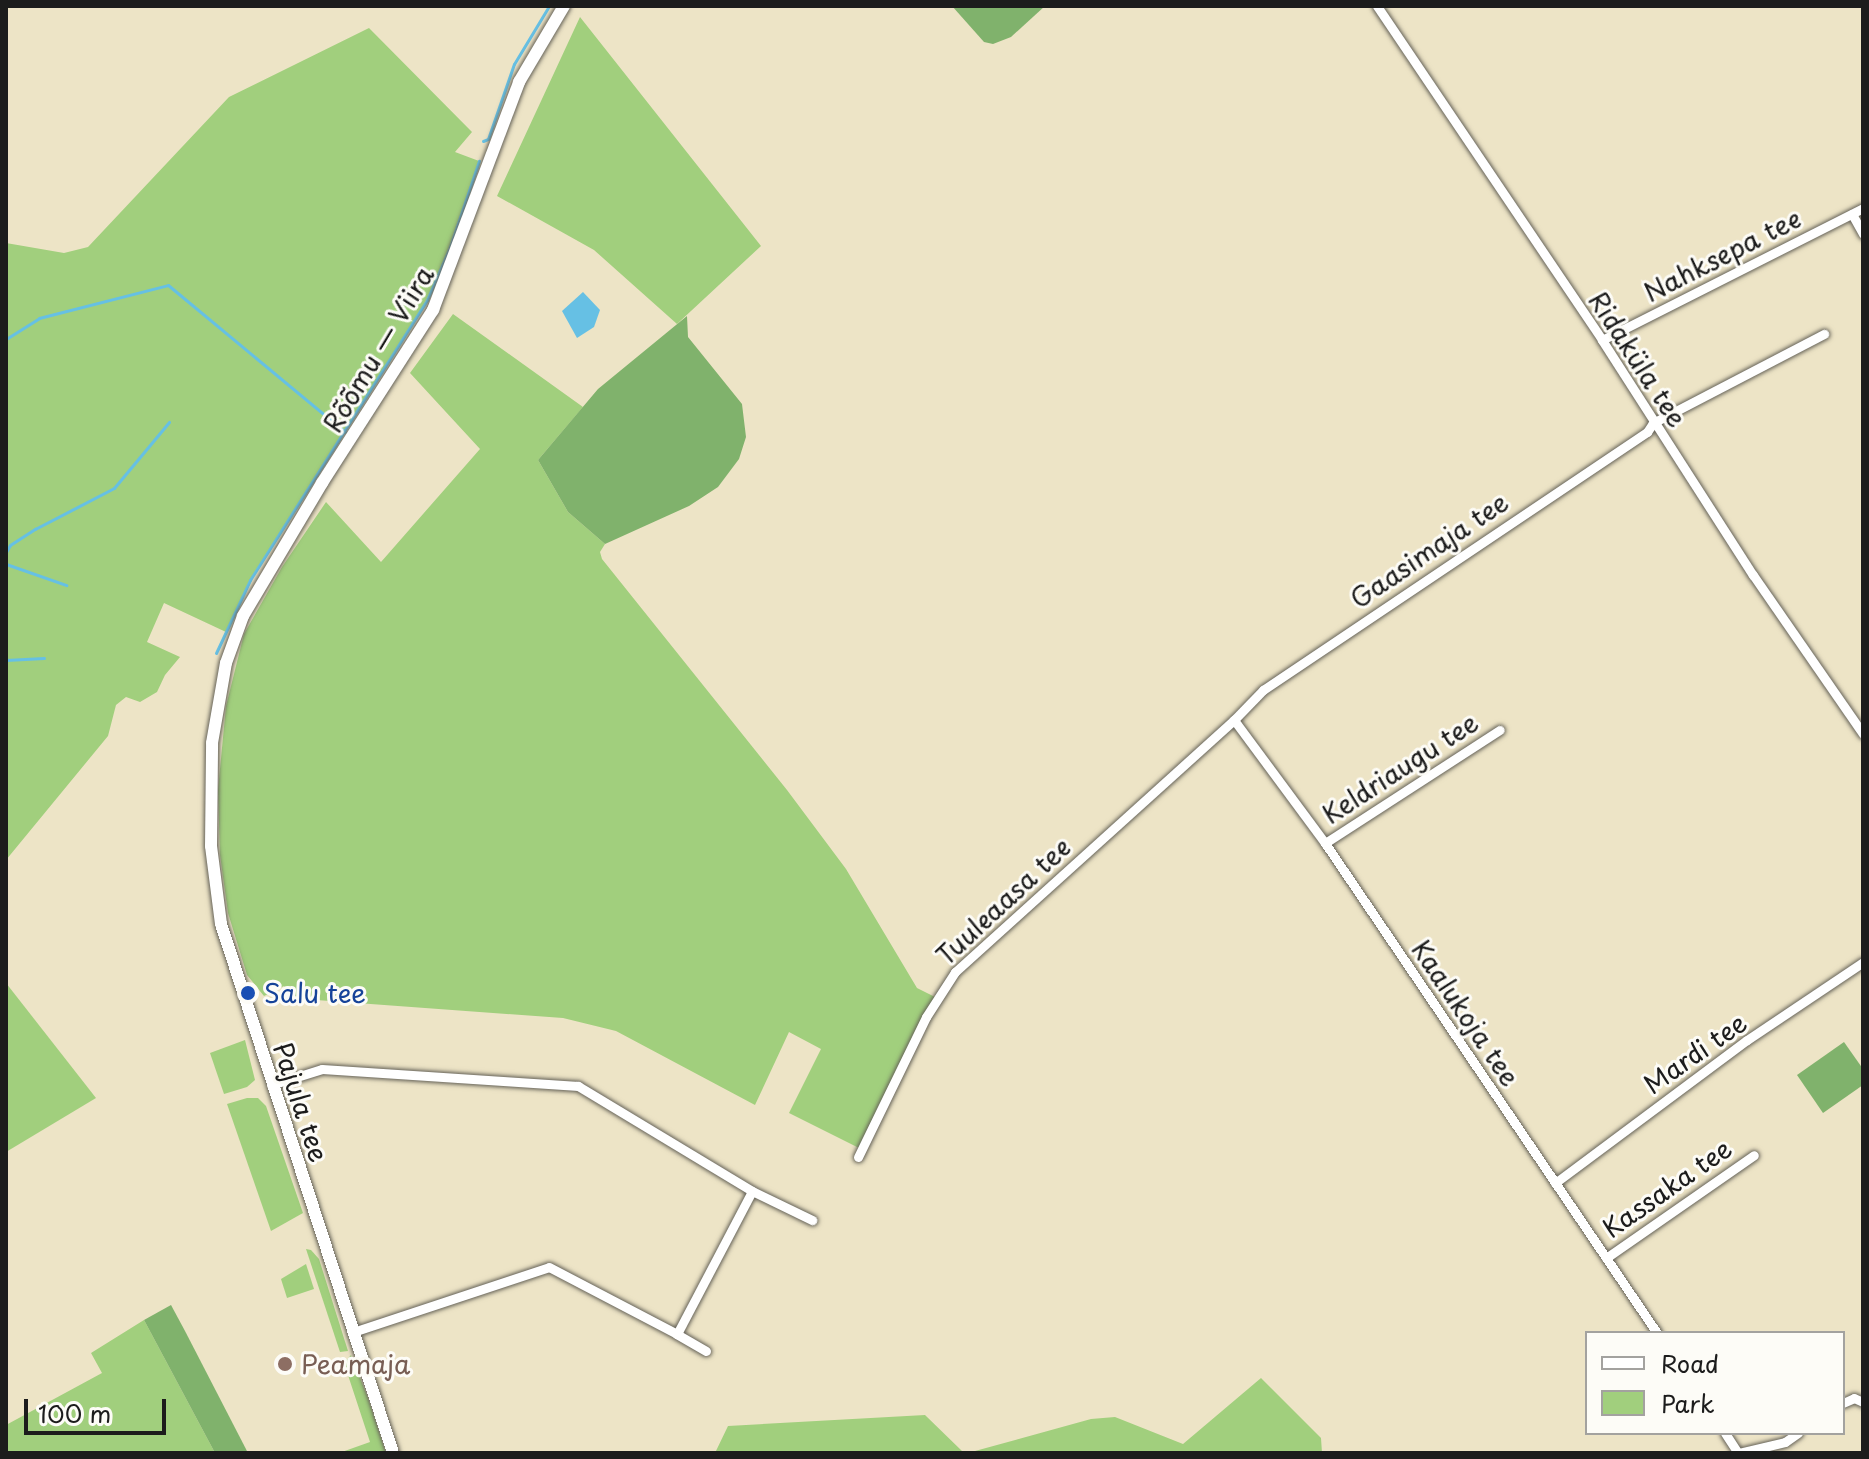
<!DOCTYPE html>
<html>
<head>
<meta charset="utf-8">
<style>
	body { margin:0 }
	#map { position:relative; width:1869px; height:1459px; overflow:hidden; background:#ede4c6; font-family:"Playpen Sans",sans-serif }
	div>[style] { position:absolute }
	.green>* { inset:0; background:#a1cf7d }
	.forest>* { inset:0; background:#80b26c }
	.water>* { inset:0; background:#66c0e4 }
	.stream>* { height:3px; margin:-1.5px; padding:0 1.5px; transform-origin:1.5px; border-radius:1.5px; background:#66c0e4 }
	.roads { filter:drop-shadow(0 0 2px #656258) drop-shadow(0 0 2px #656258) }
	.street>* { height:9px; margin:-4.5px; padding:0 4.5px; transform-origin:4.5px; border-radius:4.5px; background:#fff }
	.secondary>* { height:12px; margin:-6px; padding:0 6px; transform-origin:6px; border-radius:6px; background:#fff }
	.dots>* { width:22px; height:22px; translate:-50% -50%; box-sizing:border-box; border:4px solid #fdfcf7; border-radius:50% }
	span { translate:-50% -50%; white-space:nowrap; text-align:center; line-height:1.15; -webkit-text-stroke:6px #fdfcf7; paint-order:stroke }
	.street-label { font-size:26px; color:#1c1c1c }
	.transit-label { font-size:26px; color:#164399 }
	.left { translate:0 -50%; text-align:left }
	.education-label { font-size:26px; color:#785e54 }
	.frame { position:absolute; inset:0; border:8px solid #1c1c1c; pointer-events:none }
	.legend { position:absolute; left:1585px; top:1331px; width:260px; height:104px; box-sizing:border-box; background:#fdfcf7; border:2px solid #a3a29f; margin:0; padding:10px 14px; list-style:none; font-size:24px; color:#1c1c1c }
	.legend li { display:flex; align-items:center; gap:16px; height:40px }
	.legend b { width:40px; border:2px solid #a3a29f }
	.scale { position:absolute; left:24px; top:1399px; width:142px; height:36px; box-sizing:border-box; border:4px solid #1c1c1c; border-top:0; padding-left:10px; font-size:24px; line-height:28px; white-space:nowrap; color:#1c1c1c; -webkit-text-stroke:6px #fdfcf7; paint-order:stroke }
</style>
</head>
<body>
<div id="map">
	<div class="green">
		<div style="clip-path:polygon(580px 17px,761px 246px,677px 324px,594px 250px,497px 196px)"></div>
		<div style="clip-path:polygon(369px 28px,472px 132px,455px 152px,479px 161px,441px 271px,417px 318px,250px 580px,226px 632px,164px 603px,147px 642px,180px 657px,165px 675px,157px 692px,140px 702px,126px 697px,116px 705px,108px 736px,6px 860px,6px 243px,64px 253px,88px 247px,229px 97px)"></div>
		<div style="clip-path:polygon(453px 314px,583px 407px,538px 460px,568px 512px,605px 544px,600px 552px,602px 559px,787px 790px,846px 869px,917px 988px,937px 998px,861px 1149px,789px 1113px,821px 1049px,789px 1032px,755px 1105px,616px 1031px,563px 1018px,289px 998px,284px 986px,264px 996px,247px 975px,228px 913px,220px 855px,218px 790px,226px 706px,244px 634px,282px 567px,326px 502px,381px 562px,480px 449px,410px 373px)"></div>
		<div style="clip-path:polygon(6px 983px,96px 1098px,6px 1152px)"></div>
		<div style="clip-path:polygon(245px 1040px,255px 1080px,247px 1087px,224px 1094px,210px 1053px)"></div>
		<div style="clip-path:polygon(247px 1098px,258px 1098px,266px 1106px,303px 1213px,271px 1231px,227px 1104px)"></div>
		<div style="clip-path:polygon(306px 1249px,311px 1250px,319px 1259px,348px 1351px,340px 1352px)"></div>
		<div style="clip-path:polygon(306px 1264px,314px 1289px,287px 1298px,281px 1279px)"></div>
		<div style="clip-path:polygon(144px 1320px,215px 1453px,6px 1453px,6px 1425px,102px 1373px,91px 1353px)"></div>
		<div style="clip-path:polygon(351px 1355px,368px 1398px,386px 1453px,339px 1453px,370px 1442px,344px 1363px)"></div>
		<div style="clip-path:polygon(1261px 1378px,1321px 1438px,1322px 1453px,715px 1453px,728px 1426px,925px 1415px,962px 1451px,975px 1451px,1091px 1419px,1115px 1417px,1183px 1444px)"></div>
	</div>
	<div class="forest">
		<div style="clip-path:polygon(952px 6px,1045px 6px,1011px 37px,993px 44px,984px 42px)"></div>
		<div style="clip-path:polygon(687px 316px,688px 337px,742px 404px,746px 437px,739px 459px,718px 487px,689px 506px,605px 544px,568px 512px,538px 460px,598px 389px)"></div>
		<div style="clip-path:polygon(1844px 1042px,1863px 1069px,1863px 1085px,1823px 1113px,1797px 1075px)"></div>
		<div style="clip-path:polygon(171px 1305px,185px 1331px,248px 1453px,215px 1453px,144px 1320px)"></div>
	</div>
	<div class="water">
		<div style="clip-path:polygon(583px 292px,600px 310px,594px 327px,577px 338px,562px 311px)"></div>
	</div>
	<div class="stream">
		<div style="left:483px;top:141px;width:5px;rotate:-22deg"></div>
		<div style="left:488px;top:139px;width:79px;rotate:-70.9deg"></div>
		<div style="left:514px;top:64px;width:68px;rotate:-58.9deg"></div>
		<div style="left:6px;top:339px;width:39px;rotate:-32deg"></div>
		<div style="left:39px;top:318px;width:133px;rotate:-14.3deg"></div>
		<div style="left:168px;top:285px;width:230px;rotate:39.7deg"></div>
		<div style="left:6px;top:552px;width:8px;rotate:-60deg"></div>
		<div style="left:10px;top:545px;width:30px;rotate:-33deg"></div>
		<div style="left:35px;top:529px;width:89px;rotate:-27.4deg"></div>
		<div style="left:114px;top:488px;width:86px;rotate:-50.2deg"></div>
		<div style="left:6px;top:564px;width:64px;rotate:19.3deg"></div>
		<div style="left:216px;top:653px;width:81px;rotate:-65deg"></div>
		<div style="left:250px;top:580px;width:331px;rotate:-57.7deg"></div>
		<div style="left:427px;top:300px;width:58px;rotate:-66.5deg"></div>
		<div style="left:450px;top:247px;width:91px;rotate:-71.4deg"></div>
		<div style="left:6px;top:660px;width:38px;rotate:-3deg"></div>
	</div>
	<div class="roads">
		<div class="street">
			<div style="left:1377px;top:6px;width:403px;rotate:56deg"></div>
			<div style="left:1602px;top:340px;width:279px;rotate:57.3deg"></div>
			<div style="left:1753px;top:575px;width:193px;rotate:55.3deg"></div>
			<div style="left:1852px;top:214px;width:23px;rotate:61deg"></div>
			<div style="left:1602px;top:340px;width:292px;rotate:-26.8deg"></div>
			<div style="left:1234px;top:720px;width:153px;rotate:53.5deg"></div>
			<div style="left:1325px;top:843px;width:592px;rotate:55.88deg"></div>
			<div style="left:1325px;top:843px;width:208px;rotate:-32.9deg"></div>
			<div style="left:271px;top:1085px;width:53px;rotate:-17.4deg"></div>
			<div style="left:322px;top:1069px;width:257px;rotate:3.8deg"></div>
			<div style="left:578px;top:1086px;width:203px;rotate:31.1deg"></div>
			<div style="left:752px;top:1191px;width:67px;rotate:25.8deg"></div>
			<div style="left:858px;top:1157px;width:156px;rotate:-64.1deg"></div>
			<div style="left:926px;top:1017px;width:54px;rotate:-57.2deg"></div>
			<div style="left:955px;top:972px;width:376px;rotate:-42.1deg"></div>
			<div style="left:1234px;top:720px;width:42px;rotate:-46deg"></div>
			<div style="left:1263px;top:690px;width:463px;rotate:-33.9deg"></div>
			<div style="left:1647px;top:432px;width:11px;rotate:-56deg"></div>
			<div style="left:1653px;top:423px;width:193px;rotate:-27.5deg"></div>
			<div style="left:1555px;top:1183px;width:239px;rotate:-36.7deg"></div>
			<div style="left:1747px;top:1040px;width:140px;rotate:-33.9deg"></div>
			<div style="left:1606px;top:1258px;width:180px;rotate:-34.8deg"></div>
			<div style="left:353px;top:1332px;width:206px;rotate:-18.3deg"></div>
			<div style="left:549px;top:1267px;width:144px;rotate:27.6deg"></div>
			<div style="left:706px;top:1351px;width:34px;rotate:-150deg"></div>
			<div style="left:677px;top:1334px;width:161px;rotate:-62.3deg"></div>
			<div style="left:1843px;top:1403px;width:12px;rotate:-24deg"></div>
			<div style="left:1854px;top:1398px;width:10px;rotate:24deg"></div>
			<div style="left:1725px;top:1433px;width:24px;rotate:57deg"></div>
			<div style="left:1739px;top:1453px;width:47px;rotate:-13.4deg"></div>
			<div style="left:1785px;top:1442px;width:16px;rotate:-35deg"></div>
		</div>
		<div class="secondary">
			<div style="left:393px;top:1453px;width:556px;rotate:-108.01deg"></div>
			<div style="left:221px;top:924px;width:79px;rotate:-97.3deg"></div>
			<div style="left:211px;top:846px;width:103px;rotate:-89.4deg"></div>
			<div style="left:212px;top:743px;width:81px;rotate:-80.1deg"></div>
			<div style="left:226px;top:663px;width:50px;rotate:-70.1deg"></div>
			<div style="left:243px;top:616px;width:155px;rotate:-59.3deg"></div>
			<div style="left:322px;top:483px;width:206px;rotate:-57.3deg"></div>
			<div style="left:433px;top:310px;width:244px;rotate:-69.3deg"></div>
			<div style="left:519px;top:82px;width:88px;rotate:-59.4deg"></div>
		</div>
	</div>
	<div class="dots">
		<div style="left:248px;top:993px;background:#1a4fb4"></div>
		<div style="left:285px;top:1364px;background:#8d6e63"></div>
	</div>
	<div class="street-label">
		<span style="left:1722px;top:255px;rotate:-27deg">Nahksepa tee</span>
		<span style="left:378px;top:349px;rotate:-59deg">Rõõmu — Viira</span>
		<span style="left:1638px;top:359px;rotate:57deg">Ridaküla tee</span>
		<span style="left:1429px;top:550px;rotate:-34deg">Gaasimaja tee</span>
		<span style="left:1400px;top:768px;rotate:-33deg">Keldriaugu tee</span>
		<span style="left:1003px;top:901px;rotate:-43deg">Tuuleaasa tee</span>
		<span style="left:1466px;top:1013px;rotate:56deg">Kaalukoja tee</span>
		<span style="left:1695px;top:1053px;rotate:-35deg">Mardi tee</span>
		<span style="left:301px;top:1102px;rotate:72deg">Pajula tee</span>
		<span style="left:1667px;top:1188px;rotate:-35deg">Kassaka tee</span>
	</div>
	<div class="transit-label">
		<span class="left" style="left:264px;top:993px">Salu tee</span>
	</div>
	<div class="education-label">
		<span class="left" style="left:301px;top:1364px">Peamaja</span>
	</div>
	<div class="frame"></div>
	<ul class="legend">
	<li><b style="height:10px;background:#fff"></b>Road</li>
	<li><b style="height:22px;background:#a1cf7d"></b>Park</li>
	</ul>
	<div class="scale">100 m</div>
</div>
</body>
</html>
